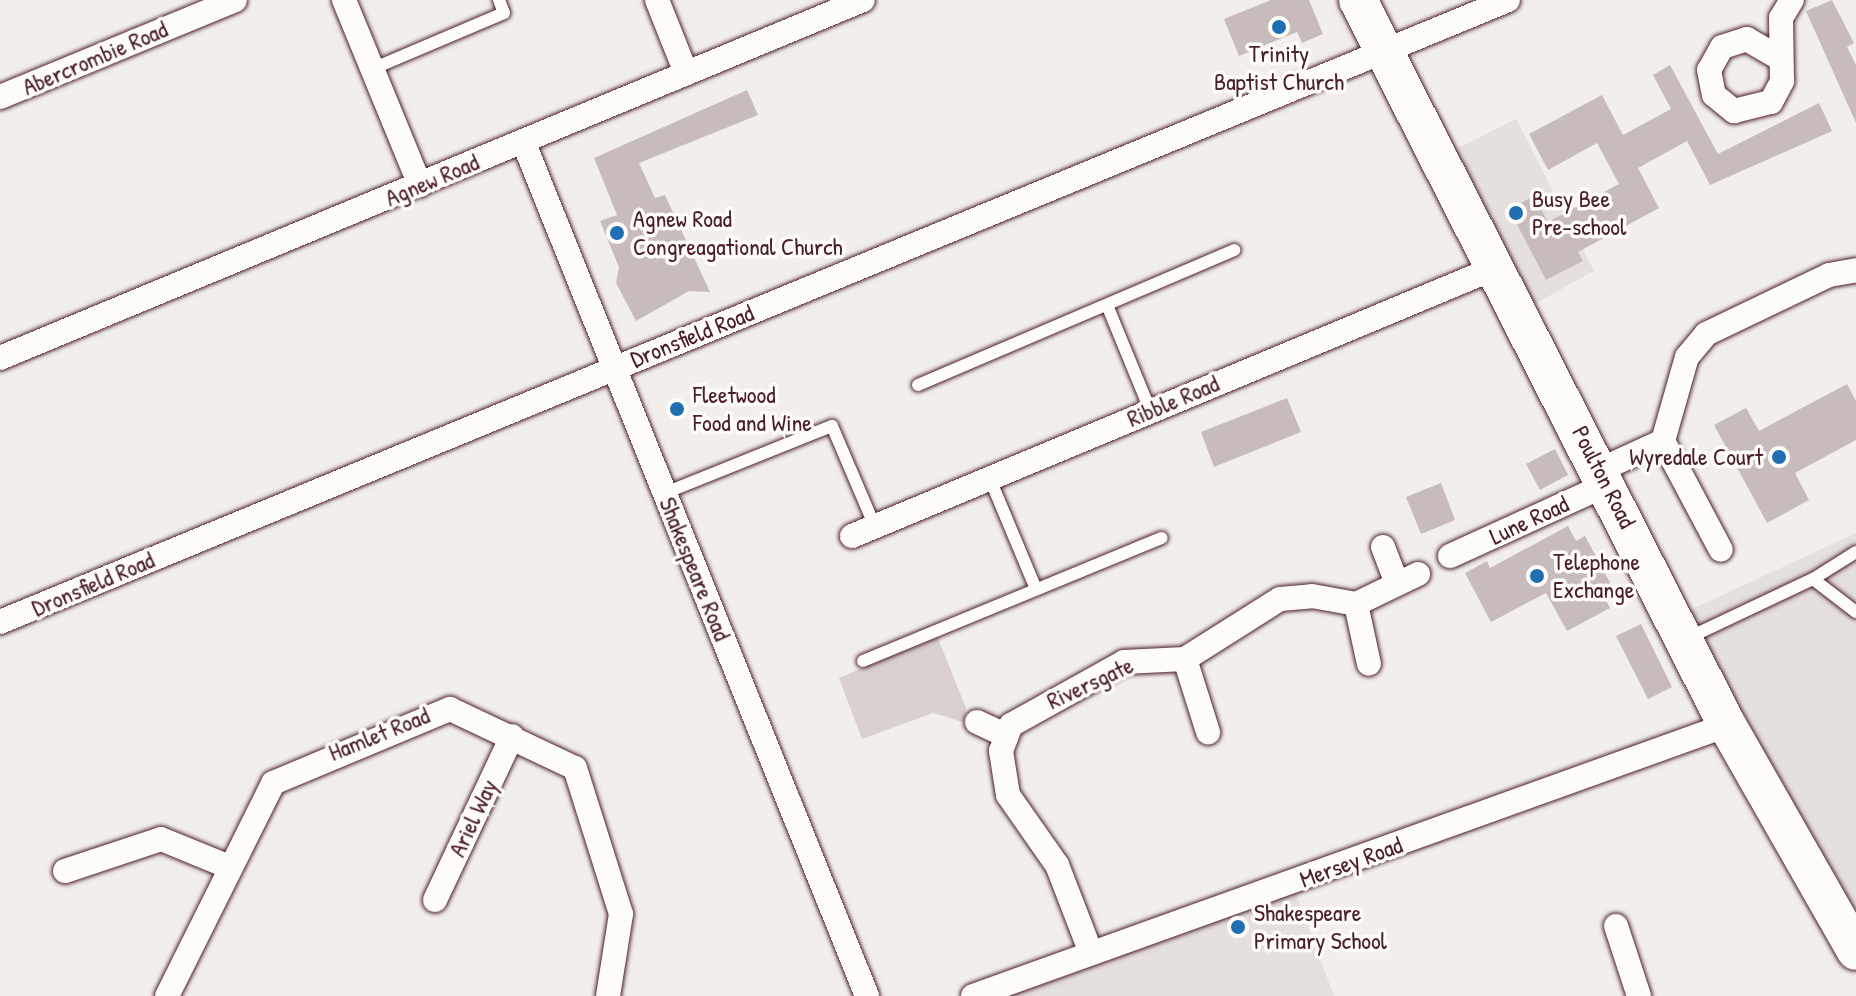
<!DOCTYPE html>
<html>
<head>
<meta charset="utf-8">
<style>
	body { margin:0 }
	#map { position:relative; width:1856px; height:996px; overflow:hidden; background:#f2efeb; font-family:"Patrick Hand",sans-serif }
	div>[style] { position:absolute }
	.built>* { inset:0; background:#e5dfdd }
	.green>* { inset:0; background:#d9d0cf }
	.building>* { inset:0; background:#c8bbbb }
	.roads { filter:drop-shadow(0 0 2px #4a1f2b) drop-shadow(0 0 2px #4a1f2b) }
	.service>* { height:12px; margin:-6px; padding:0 6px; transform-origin:6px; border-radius:6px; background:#fdfcf7 }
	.minor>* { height:24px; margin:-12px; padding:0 12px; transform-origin:12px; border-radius:12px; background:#fdfcf7 }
	.primary>* { height:38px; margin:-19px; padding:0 19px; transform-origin:19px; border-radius:19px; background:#fdfcf7 }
	.dots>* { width:22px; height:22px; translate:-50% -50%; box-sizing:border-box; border:4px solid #fdfcf7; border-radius:50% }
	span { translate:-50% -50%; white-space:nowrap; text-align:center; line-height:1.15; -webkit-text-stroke:7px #fdfcf7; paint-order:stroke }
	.poi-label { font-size:24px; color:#4a1f2b }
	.left { translate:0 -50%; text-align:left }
	.right { translate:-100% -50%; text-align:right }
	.street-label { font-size:24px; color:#4a1f2b }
</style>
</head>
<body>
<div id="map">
	<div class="built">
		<div style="clip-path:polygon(1516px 119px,1594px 271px,1518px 313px,1439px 158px)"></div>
		<div style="clip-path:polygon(1856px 533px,1856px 937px,1675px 617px)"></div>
		<div style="clip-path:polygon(1292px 883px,1334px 996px,973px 996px)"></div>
	</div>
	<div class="green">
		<div style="clip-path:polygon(937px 636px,966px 708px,963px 722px,933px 713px,862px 739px,839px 678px)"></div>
	</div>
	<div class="building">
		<div style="clip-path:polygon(1271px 0,1309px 0,1323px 34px,1302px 43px,1297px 32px,1239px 56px,1224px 19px)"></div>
		<div style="clip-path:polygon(1832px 0,1854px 43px,1847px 47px,1856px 65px,1856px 123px,1806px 11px)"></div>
		<div style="clip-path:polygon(1670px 65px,1718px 154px,1819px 103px,1832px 131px,1710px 185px,1687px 141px,1638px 168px,1659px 208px,1578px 252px,1583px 261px,1546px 280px,1509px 209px,1534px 196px,1548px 222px,1619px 184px,1597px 143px,1548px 170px,1529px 134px,1602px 95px,1623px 135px,1671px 109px,1653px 75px)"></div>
		<div style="clip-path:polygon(747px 90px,758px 115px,639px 163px,655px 198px,665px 195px,710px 292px,689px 291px,636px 321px,616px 283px,619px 267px,600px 221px,617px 215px,594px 158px)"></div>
		<div style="clip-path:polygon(1847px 384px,1856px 401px,1856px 440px,1795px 473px,1809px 500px,1767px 523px,1714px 425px,1746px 408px,1759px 431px)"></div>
		<div style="clip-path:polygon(1287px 398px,1301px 432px,1214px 467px,1201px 432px)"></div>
		<div style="clip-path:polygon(1555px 449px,1568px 475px,1540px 490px,1526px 464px)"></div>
		<div style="clip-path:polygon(1441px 483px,1455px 520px,1421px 534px,1406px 497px)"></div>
		<div style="clip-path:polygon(1568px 526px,1576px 541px,1585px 536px,1614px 590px,1603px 595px,1610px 608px,1567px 631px,1546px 593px,1491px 622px,1465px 573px,1487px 561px,1490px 568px)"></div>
		<div style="clip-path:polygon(1641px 624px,1672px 687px,1648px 699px,1616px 636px)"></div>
	</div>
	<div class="roads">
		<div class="service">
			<div style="left:372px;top:69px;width:143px;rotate:-23deg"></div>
			<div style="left:504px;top:13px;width:14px;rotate:-111deg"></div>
			<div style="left:1107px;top:305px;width:113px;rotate:67.7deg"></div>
			<div style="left:918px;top:385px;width:344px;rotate:-23.1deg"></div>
			<div style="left:990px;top:479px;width:119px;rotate:67.3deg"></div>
			<div style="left:665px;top:493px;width:180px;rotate:-21.9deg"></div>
			<div style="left:832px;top:426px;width:110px;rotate:66.9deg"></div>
			<div style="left:1813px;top:579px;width:51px;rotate:-32.1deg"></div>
			<div style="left:1688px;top:638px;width:138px;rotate:-25.3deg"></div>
			<div style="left:1813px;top:579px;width:54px;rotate:37.5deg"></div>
			<div style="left:863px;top:661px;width:323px;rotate:-22.4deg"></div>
		</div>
		<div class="minor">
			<div style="left:344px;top:0;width:200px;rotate:67.7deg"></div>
			<div style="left:657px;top:0;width:79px;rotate:68.3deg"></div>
			<div style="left:1776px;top:56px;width:34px;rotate:-150deg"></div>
			<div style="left:1747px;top:39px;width:26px;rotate:162deg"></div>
			<div style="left:1722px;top:47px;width:26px;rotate:119deg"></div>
			<div style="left:1709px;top:70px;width:25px;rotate:79deg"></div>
			<div style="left:1714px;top:95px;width:26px;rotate:39deg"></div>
			<div style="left:1734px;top:111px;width:38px;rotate:-14deg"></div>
			<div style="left:1771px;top:102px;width:24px;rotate:-62deg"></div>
			<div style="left:1782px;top:81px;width:63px;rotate:-90.9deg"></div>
			<div style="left:1781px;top:18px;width:21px;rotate:-59deg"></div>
			<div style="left:0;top:97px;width:254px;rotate:-22.4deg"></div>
			<div style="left:523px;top:141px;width:922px;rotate:68.08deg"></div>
			<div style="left:0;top:358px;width:934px;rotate:-22.53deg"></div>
			<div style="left:1663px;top:441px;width:123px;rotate:62deg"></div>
			<div style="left:1600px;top:470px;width:69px;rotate:-24.7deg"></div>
			<div style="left:1663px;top:441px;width:87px;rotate:-74.1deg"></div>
			<div style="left:1687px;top:357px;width:30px;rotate:-50deg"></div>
			<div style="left:1706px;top:334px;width:136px;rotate:-25.6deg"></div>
			<div style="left:1829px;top:275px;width:27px;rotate:-10deg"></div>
			<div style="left:852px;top:536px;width:697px;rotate:-22.63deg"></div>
			<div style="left:1383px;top:547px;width:39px;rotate:69deg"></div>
			<div style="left:1450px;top:556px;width:174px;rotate:-24.5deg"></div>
			<div style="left:1356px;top:604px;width:61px;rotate:77.8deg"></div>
			<div style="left:0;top:622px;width:1631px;rotate:-22.41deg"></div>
			<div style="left:1185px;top:659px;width:77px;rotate:72.5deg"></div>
			<div style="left:977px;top:722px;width:31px;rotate:25deg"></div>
			<div style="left:65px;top:871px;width:101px;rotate:-18.4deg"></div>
			<div style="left:161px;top:839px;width:71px;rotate:22.2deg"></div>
			<div style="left:435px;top:900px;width:181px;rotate:-64.8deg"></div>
			<div style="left:1616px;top:926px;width:74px;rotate:71.8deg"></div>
			<div style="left:1091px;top:953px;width:94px;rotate:-111.1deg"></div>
			<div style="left:1057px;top:865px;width:85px;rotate:-125deg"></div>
			<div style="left:1008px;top:795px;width:45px;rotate:-99deg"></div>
			<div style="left:1001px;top:751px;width:28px;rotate:-69deg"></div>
			<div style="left:1011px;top:725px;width:129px;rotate:-29.1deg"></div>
			<div style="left:1124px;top:662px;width:61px;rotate:-2.8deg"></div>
			<div style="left:1185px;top:659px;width:112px;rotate:-32.3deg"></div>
			<div style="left:1280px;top:599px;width:32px;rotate:-5deg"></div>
			<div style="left:1312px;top:596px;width:45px;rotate:10.3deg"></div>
			<div style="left:1356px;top:604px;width:69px;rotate:-25.8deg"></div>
			<div style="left:167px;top:996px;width:238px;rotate:-63.5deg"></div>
			<div style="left:273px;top:783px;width:192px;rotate:-22.7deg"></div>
			<div style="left:450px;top:709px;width:138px;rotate:25.3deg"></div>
			<div style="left:575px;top:768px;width:153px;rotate:72.5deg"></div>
			<div style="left:621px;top:914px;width:83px;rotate:99deg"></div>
			<div style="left:973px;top:996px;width:801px;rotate:-19.77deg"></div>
		</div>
		<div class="primary">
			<div style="left:1358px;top:0;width:814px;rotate:63.03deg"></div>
			<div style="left:1727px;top:725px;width:260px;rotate:60.3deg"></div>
		</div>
	</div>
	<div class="dots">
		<div style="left:1279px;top:27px;background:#1f6fb2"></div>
		<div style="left:1516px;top:213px;background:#1f6fb2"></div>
		<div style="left:617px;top:233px;background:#1f6fb2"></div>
		<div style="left:677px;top:409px;background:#1f6fb2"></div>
		<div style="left:1779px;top:457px;background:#1f6fb2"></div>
		<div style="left:1537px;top:576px;background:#1f6fb2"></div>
		<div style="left:1238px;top:927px;background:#1f6fb2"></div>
	</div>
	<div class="poi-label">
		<span style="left:1279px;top:68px">Trinity<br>Baptist Church</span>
		<span class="left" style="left:1532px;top:213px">Busy Bee<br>Pre-school</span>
		<span class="left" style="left:633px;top:233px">Agnew Road<br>Congreagational Church</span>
		<span class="left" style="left:693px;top:409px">Fleetwood<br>Food and Wine</span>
		<span class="right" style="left:1763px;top:457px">Wyredale Court</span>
		<span class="left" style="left:1553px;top:576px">Telephone<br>Exchange</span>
		<span class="left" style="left:1254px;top:927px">Shakespeare<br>Primary School</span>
	</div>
	<div class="street-label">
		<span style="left:95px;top:58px;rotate:-23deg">Abercrombie Road</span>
		<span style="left:432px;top:180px;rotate:-23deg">Agnew Road</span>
		<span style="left:692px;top:336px;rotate:-22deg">Dronsfield Road</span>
		<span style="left:1173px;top:401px;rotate:-23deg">Ribble Road</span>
		<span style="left:1604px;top:477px;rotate:63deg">Poulton Road</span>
		<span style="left:1529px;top:520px;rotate:-25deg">Lune Road</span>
		<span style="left:695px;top:569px;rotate:68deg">Shakespeare Road</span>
		<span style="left:93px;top:584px;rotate:-23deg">Dronsfield Road</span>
		<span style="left:1090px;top:683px;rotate:-25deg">Riversgate</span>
		<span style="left:379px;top:734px;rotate:-22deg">Hamlet Road</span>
		<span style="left:473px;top:818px;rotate:-65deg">Ariel Way</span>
		<span style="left:1351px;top:862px;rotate:-20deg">Mersey Road</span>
	</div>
</div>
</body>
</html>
